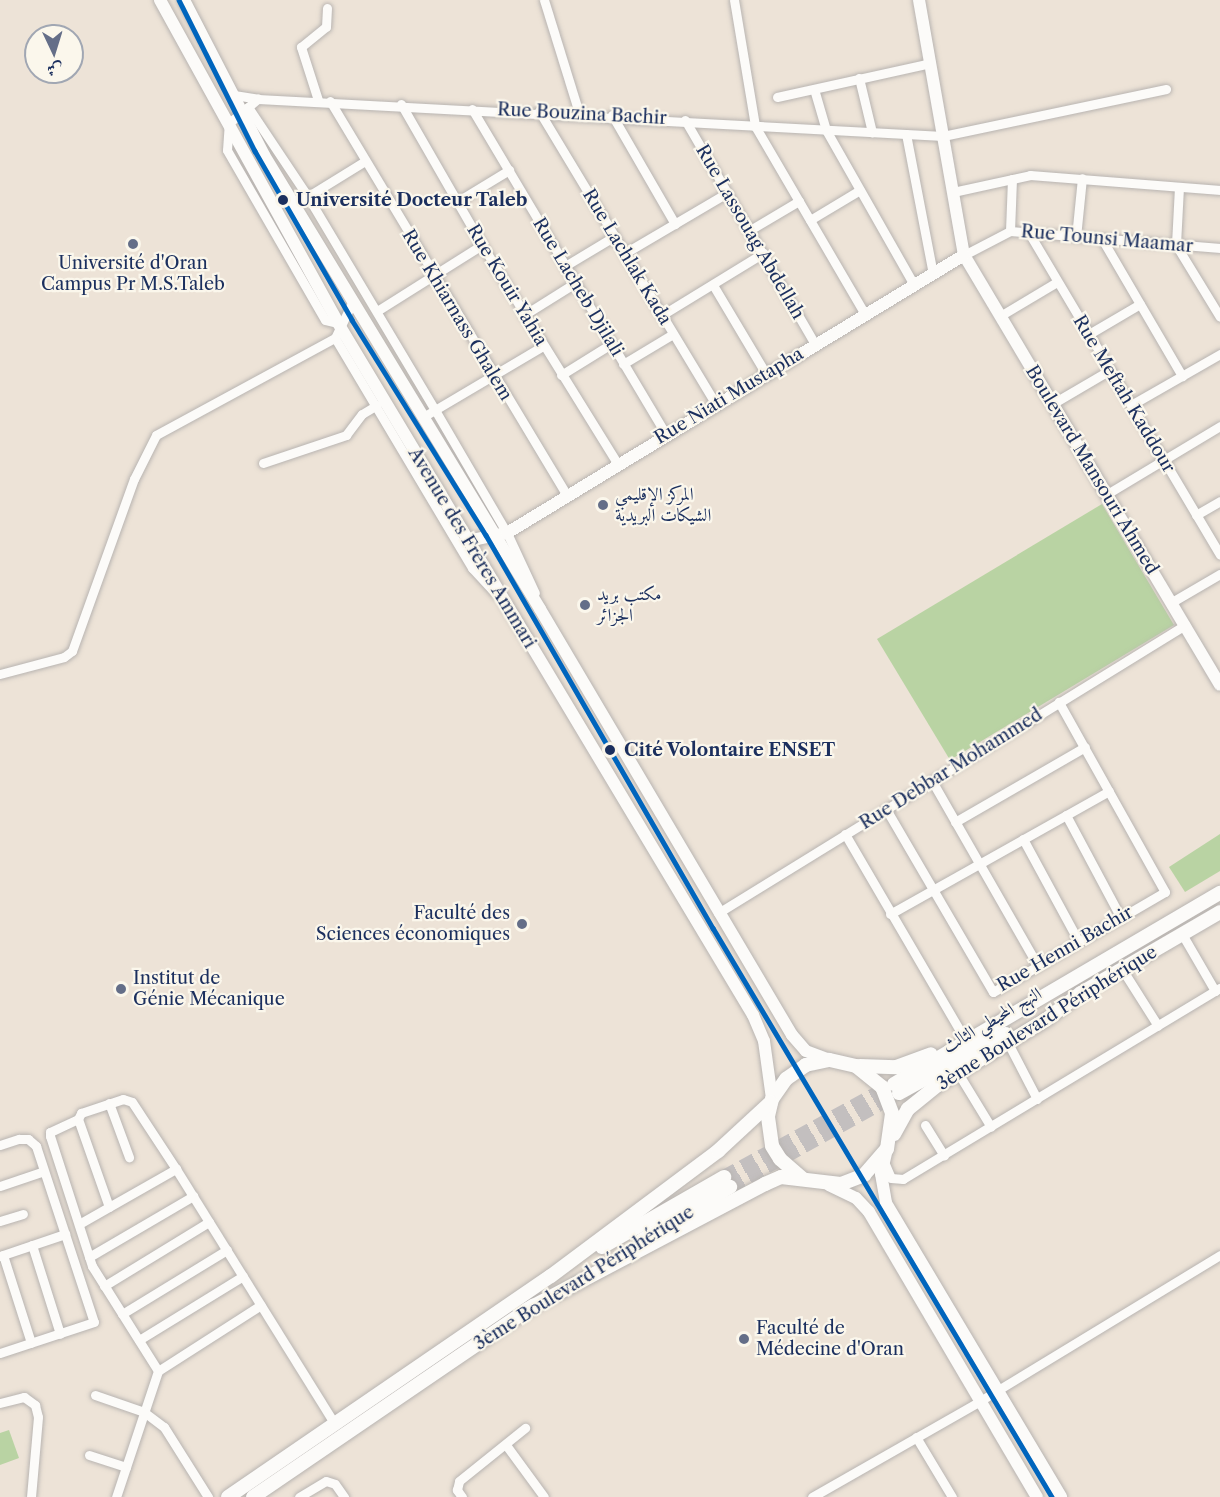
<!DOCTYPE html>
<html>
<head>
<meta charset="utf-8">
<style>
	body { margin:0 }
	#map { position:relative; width:1220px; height:1497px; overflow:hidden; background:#ede3d7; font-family:"Libre Caslon Text",Amiri,serif }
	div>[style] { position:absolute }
	.green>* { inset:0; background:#b9d3a3 }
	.highway-tunnel>* { height:14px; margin-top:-7px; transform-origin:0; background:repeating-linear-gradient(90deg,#c3bfbf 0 14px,transparent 0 21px) }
	.roads { filter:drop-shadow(0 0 2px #b8b4b1) drop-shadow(0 0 2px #b8b4b1) }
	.minor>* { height:9px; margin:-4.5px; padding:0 4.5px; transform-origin:4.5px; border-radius:4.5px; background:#fcfbf9 }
	.major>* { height:12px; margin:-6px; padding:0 6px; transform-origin:6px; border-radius:6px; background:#fcfbf9 }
	.highway>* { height:14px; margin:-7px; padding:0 7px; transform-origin:7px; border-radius:7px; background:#fcfbf9 }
	.tram-1>* { height:4.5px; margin:-2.25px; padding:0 2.25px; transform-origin:2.25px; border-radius:2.25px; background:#0065bd }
	.dots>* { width:16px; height:16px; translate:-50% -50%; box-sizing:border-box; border:3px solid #fbf7ec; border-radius:50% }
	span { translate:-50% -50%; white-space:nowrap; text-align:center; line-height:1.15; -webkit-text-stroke:4.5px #fbf7ec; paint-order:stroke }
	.street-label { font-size:18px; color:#1b2f5e }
	.stop-label { font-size:18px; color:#1b2f5e; font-weight:700 }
	.left { translate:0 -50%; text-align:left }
	.poi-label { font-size:18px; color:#1b2f5e }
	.right { translate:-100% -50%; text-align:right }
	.north { position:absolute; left:24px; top:24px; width:60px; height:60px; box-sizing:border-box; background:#fbf7ec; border:2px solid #a1a7b3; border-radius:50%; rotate:176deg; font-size:16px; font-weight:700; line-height:24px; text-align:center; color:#1b2f5e }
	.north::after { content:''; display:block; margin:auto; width:21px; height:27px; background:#646e88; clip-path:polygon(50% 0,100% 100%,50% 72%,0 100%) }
</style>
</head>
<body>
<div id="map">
	<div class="green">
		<div style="clip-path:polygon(1102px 504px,1174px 625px,950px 760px,877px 639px)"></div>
		<div style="clip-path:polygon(1220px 834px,1220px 871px,1185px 892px,1169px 867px)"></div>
		<div style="clip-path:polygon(9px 1430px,19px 1458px,0 1465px,0 1433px)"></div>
	</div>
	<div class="highway-tunnel">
		<div style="left:724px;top:1177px;width:192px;rotate:-28.7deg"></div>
		<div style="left:730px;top:1187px;width:190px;rotate:-29deg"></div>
	</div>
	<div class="roads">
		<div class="minor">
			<div style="left:544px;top:0;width:118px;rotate:72.8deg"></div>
			<div style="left:734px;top:0;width:128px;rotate:80.5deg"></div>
			<div style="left:755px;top:126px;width:218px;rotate:59.7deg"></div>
			<div style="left:859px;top:78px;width:56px;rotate:76.5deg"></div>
			<div style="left:814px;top:89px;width:43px;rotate:73.7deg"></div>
			<div style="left:826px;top:130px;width:178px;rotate:60.4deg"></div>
			<div style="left:234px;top:95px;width:24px;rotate:9deg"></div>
			<div style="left:777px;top:97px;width:157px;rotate:-12.5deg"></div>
			<div style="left:318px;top:100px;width:56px;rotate:-107.8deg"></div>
			<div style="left:301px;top:47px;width:32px;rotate:-39deg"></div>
			<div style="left:326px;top:27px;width:19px;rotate:-87deg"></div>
			<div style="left:330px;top:101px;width:461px;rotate:59deg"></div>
			<div style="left:401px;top:104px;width:163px;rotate:60.1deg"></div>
			<div style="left:482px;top:245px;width:258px;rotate:58.2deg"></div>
			<div style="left:248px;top:107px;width:108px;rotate:56.3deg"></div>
			<div style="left:308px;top:197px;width:248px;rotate:59.2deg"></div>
			<div style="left:435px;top:410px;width:143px;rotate:59.7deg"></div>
			<div style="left:507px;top:533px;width:66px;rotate:65deg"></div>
			<div style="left:472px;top:109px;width:378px;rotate:59.2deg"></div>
			<div style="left:539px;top:111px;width:342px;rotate:58.9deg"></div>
			<div style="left:612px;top:115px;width:126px;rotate:60deg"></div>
			<div style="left:685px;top:120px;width:259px;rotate:59.9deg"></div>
			<div style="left:906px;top:134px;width:143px;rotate:79.1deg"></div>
			<div style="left:1179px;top:187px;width:58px;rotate:93deg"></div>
			<div style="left:1176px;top:245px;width:84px;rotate:58.6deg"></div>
			<div style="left:953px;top:192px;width:79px;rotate:-12.4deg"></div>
			<div style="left:1030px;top:175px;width:191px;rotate:4.5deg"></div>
			<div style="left:458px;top:201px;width:60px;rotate:-31.3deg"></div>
			<div style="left:297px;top:203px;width:80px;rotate:-31.7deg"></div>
			<div style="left:810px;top:220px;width:58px;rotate:-31deg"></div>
			<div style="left:750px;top:230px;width:57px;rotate:-30.6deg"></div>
			<div style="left:1010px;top:231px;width:52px;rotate:-87.8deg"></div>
			<div style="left:1029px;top:233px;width:374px;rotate:59.3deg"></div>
			<div style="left:1076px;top:237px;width:59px;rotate:-84.2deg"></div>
			<div style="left:1102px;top:239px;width:159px;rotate:59.7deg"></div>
			<div style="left:625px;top:253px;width:118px;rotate:-30.5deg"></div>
			<div style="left:964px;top:255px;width:52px;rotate:-27.6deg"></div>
			<div style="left:1010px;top:231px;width:211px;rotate:4.6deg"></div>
			<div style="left:565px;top:266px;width:58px;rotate:-31deg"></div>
			<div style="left:713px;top:285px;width:104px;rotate:59.2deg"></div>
			<div style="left:377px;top:311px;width:124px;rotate:-32.2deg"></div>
			<div style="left:524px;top:315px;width:60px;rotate:-32.1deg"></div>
			<div style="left:662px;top:315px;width:119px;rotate:-31.5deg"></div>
			<div style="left:1000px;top:316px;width:66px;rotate:-30.8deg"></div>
			<div style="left:338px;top:323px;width:13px;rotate:-167deg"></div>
			<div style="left:325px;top:320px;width:196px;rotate:-120deg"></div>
			<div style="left:227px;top:150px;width:27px;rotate:-86deg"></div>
			<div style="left:229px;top:123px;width:38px;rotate:-40deg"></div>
			<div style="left:258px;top:99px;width:686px;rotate:3.09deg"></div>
			<div style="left:943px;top:136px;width:228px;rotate:-11.9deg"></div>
			<div style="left:1089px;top:334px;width:59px;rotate:-30.5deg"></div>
			<div style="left:335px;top:338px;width:268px;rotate:59.2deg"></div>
			<div style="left:472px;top:568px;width:35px;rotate:47deg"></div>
			<div style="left:623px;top:364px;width:58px;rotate:-31deg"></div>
			<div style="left:561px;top:375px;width:59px;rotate:-31.8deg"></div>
			<div style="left:1052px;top:404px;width:67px;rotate:-30.4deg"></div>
			<div style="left:1131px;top:405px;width:103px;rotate:-29.8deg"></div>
			<div style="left:423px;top:417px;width:139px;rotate:-30.6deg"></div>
			<div style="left:263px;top:463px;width:88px;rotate:-18.6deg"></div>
			<div style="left:346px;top:435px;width:26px;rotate:-53deg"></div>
			<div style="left:362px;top:414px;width:17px;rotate:-31deg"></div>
			<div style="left:1107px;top:494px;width:132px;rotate:-31deg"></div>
			<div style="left:1196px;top:515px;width:28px;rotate:-30deg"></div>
			<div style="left:1172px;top:602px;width:56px;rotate:-30.3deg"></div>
			<div style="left:0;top:674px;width:66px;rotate:-14.9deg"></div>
			<div style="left:64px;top:657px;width:10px;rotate:-37deg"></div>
			<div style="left:72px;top:651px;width:183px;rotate:-70.2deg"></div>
			<div style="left:134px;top:479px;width:49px;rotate:-63.4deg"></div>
			<div style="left:156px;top:435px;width:204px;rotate:-28.5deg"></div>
			<div style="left:335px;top:338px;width:41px;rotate:-64.1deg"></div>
			<div style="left:932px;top:781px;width:213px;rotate:60.2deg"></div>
			<div style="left:886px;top:809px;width:212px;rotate:59.7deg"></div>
			<div style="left:993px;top:992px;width:199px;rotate:-30.2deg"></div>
			<div style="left:1165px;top:892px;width:218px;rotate:-119.2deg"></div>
			<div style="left:1066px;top:815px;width:117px;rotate:61.9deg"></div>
			<div style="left:955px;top:822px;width:150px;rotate:-30deg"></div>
			<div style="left:845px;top:834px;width:234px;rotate:59.7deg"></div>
			<div style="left:1023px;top:839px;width:117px;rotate:61.5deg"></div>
			<div style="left:718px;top:913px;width:549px;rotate:-31.66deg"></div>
			<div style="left:890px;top:914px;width:251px;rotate:-29.3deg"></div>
			<div style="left:1182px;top:934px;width:66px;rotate:59.9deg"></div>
			<div style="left:1122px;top:969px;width:67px;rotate:57.7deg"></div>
			<div style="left:1008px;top:1043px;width:63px;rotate:62.6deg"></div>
			<div style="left:958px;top:1073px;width:63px;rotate:58.6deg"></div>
			<div style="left:109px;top:1103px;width:58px;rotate:69.7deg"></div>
			<div style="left:78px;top:1119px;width:31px;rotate:155deg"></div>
			<div style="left:50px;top:1132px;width:4px;rotate:90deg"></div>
			<div style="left:50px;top:1136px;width:137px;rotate:72.1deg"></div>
			<div style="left:92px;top:1266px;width:124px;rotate:57.8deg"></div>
			<div style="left:158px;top:1371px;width:133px;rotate:108.4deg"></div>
			<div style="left:925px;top:1125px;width:36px;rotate:58deg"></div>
			<div style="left:0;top:1145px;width:20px;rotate:-18deg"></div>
			<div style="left:19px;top:1139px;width:9px"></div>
			<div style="left:28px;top:1139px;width:11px;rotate:41deg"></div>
			<div style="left:36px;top:1146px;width:185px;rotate:71.8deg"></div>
			<div style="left:94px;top:1322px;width:99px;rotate:161.7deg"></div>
			<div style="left:885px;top:1164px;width:15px;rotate:67deg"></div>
			<div style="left:891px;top:1178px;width:12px;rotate:5deg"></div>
			<div style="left:903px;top:1179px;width:370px;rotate:-31.1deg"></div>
			<div style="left:0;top:1186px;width:46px;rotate:-18.8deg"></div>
			<div style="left:109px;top:1207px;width:93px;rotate:-109.4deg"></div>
			<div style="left:78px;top:1119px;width:7px;rotate:-63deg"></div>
			<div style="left:81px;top:1113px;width:44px;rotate:-18.4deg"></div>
			<div style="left:123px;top:1099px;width:9px;rotate:18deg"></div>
			<div style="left:132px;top:1102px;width:80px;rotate:56.7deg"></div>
			<div style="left:176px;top:1169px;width:299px;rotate:58.1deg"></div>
			<div style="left:0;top:1221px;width:24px;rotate:-17deg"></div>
			<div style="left:79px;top:1224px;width:112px;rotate:-29.6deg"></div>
			<div style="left:32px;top:1245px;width:93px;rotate:72.5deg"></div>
			<div style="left:3px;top:1255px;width:92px;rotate:72.3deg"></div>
			<div style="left:0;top:1256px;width:69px;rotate:-18.7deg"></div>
			<div style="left:89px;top:1257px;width:121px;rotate:-30.4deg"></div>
			<div style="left:104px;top:1286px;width:123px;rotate:-31.4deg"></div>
			<div style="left:122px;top:1314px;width:123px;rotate:-31.4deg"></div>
			<div style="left:139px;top:1340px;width:122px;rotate:-31.6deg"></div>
			<div style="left:158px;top:1371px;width:122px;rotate:-32.7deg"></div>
			<div style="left:95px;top:1395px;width:52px;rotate:19.1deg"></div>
			<div style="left:144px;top:1412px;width:25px;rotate:37deg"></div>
			<div style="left:164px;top:1427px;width:83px;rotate:57.8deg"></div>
			<div style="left:0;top:1403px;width:25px;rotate:-14deg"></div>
			<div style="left:24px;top:1397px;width:14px;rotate:36deg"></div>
			<div style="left:35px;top:1405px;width:12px;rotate:76deg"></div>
			<div style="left:38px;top:1417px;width:80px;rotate:95deg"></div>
			<div style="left:916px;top:1437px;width:70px;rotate:59deg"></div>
			<div style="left:506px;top:1445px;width:64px;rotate:53.8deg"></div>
			<div style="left:89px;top:1455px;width:39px;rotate:18deg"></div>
			<div style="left:299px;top:1497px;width:31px;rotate:-31deg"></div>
			<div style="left:326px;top:1481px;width:9px;rotate:18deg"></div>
			<div style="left:335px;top:1484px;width:16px;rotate:55deg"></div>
			<div style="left:462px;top:1497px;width:9px;rotate:-126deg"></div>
			<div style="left:457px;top:1490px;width:9px;rotate:-77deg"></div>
			<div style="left:459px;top:1481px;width:85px;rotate:-38.8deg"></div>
			<div style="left:812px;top:1497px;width:193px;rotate:-29.7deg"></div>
			<div style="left:980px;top:1401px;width:281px;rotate:-31.3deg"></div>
		</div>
		<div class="major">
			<div style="left:160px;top:0;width:369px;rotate:61.1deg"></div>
			<div style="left:338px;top:323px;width:807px;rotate:59.05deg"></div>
			<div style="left:753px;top:1015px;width:28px;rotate:67deg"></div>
			<div style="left:764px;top:1041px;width:59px;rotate:82.1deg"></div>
			<div style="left:184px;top:0;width:174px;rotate:62.7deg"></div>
			<div style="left:264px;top:155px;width:531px;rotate:58.7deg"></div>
			<div style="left:540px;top:609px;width:495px;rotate:59.4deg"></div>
			<div style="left:792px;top:1035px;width:21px;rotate:49deg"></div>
			<div style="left:806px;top:1051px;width:25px;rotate:21deg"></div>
			<div style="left:919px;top:0;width:259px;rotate:80deg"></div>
			<div style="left:964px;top:255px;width:500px;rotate:59.23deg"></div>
			<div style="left:467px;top:541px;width:41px;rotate:-11.3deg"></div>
			<div style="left:507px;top:533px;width:535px;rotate:-31.31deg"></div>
			<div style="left:887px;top:1149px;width:26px;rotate:103deg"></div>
			<div style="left:881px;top:1174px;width:29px;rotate:80deg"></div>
			<div style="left:886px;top:1203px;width:342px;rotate:59.2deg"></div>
			<div style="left:829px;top:1185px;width:30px;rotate:26deg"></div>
			<div style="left:856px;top:1198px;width:19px;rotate:47deg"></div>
			<div style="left:869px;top:1212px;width:331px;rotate:59.5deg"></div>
		</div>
		<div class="highway">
			<div style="left:860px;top:1066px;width:36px;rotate:2deg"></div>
			<div style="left:896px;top:1067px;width:37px;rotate:-20deg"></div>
			<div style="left:894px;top:1084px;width:378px;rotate:-30.4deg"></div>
			<div style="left:899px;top:1093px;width:122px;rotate:-28.9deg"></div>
			<div style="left:894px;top:1134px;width:29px;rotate:-61deg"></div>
			<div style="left:908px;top:1109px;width:38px;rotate:-39deg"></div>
			<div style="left:938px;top:1085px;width:127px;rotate:-31.2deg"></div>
			<div style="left:1047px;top:1019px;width:43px;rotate:-37.4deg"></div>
			<div style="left:1081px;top:993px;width:161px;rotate:-30.2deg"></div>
			<div style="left:642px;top:1240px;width:103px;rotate:-31.1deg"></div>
			<div style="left:602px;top:1247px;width:141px;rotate:-29.8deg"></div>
			<div style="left:526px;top:1310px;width:270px;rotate:-27.8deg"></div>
			<div style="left:765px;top:1184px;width:17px;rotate:-24deg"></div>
			<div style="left:781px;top:1177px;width:60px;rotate:6.7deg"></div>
			<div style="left:841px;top:1184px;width:25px;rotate:-21deg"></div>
			<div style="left:864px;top:1175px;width:35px;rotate:-49deg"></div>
			<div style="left:887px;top:1149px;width:36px;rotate:-82deg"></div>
			<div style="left:892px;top:1113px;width:28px;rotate:-111deg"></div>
			<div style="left:882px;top:1087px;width:33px;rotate:-141deg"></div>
			<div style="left:856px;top:1066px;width:28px;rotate:-167deg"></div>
			<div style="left:829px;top:1060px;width:24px;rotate:168deg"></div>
			<div style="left:806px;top:1065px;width:24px;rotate:145deg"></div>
			<div style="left:786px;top:1079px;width:24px;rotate:125deg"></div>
			<div style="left:772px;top:1099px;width:18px;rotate:103deg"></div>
			<div style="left:768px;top:1117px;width:29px;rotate:82deg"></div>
			<div style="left:772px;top:1146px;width:15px;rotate:58deg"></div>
			<div style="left:780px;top:1159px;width:29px;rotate:41deg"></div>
			<div style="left:228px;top:1497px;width:391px;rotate:-34.4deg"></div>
			<div style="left:551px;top:1276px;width:209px;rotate:-36.8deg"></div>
			<div style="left:718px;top:1151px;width:72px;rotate:-42.8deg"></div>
			<div style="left:253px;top:1497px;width:340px;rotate:-34.3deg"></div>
		</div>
	</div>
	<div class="tram-1">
		<div style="left:179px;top:0;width:169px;rotate:63.3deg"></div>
		<div style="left:255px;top:151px;width:195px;rotate:60.1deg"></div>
		<div style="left:352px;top:320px;width:253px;rotate:58.1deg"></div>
		<div style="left:486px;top:535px;width:454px;rotate:60deg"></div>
		<div style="left:713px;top:928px;width:662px;rotate:59.21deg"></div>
	</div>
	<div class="dots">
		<div style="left:283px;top:200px;background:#1b2f5e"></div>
		<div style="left:133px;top:244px;background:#646e88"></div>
		<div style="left:603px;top:505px;background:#646e88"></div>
		<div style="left:585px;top:605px;background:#646e88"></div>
		<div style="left:610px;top:750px;background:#1b2f5e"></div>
		<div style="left:522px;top:924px;background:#646e88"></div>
		<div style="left:121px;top:989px;background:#646e88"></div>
		<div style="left:744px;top:1339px;background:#646e88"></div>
	</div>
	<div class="street-label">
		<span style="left:582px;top:114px;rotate:3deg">Rue Bouzina Bachir</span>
		<span style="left:750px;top:232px;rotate:60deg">Rue Lassouag Abdellah</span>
		<span style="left:1107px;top:239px;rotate:5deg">Rue Tounsi Maamar</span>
		<span style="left:627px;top:257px;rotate:59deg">Rue Lachlak Kada</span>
		<span style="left:507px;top:285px;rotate:59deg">Rue Kouir Yahia</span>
		<span style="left:578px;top:287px;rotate:59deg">Rue Lacheb Djilali</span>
		<span style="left:457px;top:315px;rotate:59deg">Rue Khiarnass Ghalem</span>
		<span style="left:1124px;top:394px;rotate:59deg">Rue Meftah Kaddour</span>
		<span style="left:729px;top:396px;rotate:-31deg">Rue Niati Mustapha</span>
		<span style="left:1092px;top:470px;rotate:59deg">Boulevard Mansouri Ahmed</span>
		<span style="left:472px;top:548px;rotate:59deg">Avenue des Frères Ammari</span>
		<span style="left:951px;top:769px;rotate:-32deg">Rue Debbar Mohammed</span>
		<span style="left:1065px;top:949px;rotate:-30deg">Rue Henni Bachir</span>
		<span style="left:1047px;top:1018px;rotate:-32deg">3ème Boulevard Périphérique</span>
		<span style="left:992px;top:1020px;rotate:-30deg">النهج المحيطي الثالث</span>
		<span style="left:584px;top:1278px;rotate:-32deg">3ème Boulevard Périphérique</span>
	</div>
	<div class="stop-label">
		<span class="left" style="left:296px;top:200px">Université Docteur Taleb</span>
		<span class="left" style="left:624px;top:750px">Cité Volontaire ENSET</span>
	</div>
	<div class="poi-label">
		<span style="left:133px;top:274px">Université d'Oran<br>Campus Pr M.S.Taleb</span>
		<span class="left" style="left:615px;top:505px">المركز الإقليمي<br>الشيكات البريدية</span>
		<span class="left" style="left:597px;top:605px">مكتب بريد<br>الجزائر</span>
		<span class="right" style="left:510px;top:924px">Faculté des<br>Sciences économiques</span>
		<span class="left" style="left:133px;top:989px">Institut de<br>Génie Mécanique</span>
		<span class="left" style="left:756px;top:1339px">Faculté de<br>Médecine d'Oran</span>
	</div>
	<div class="north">ش</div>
</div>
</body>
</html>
